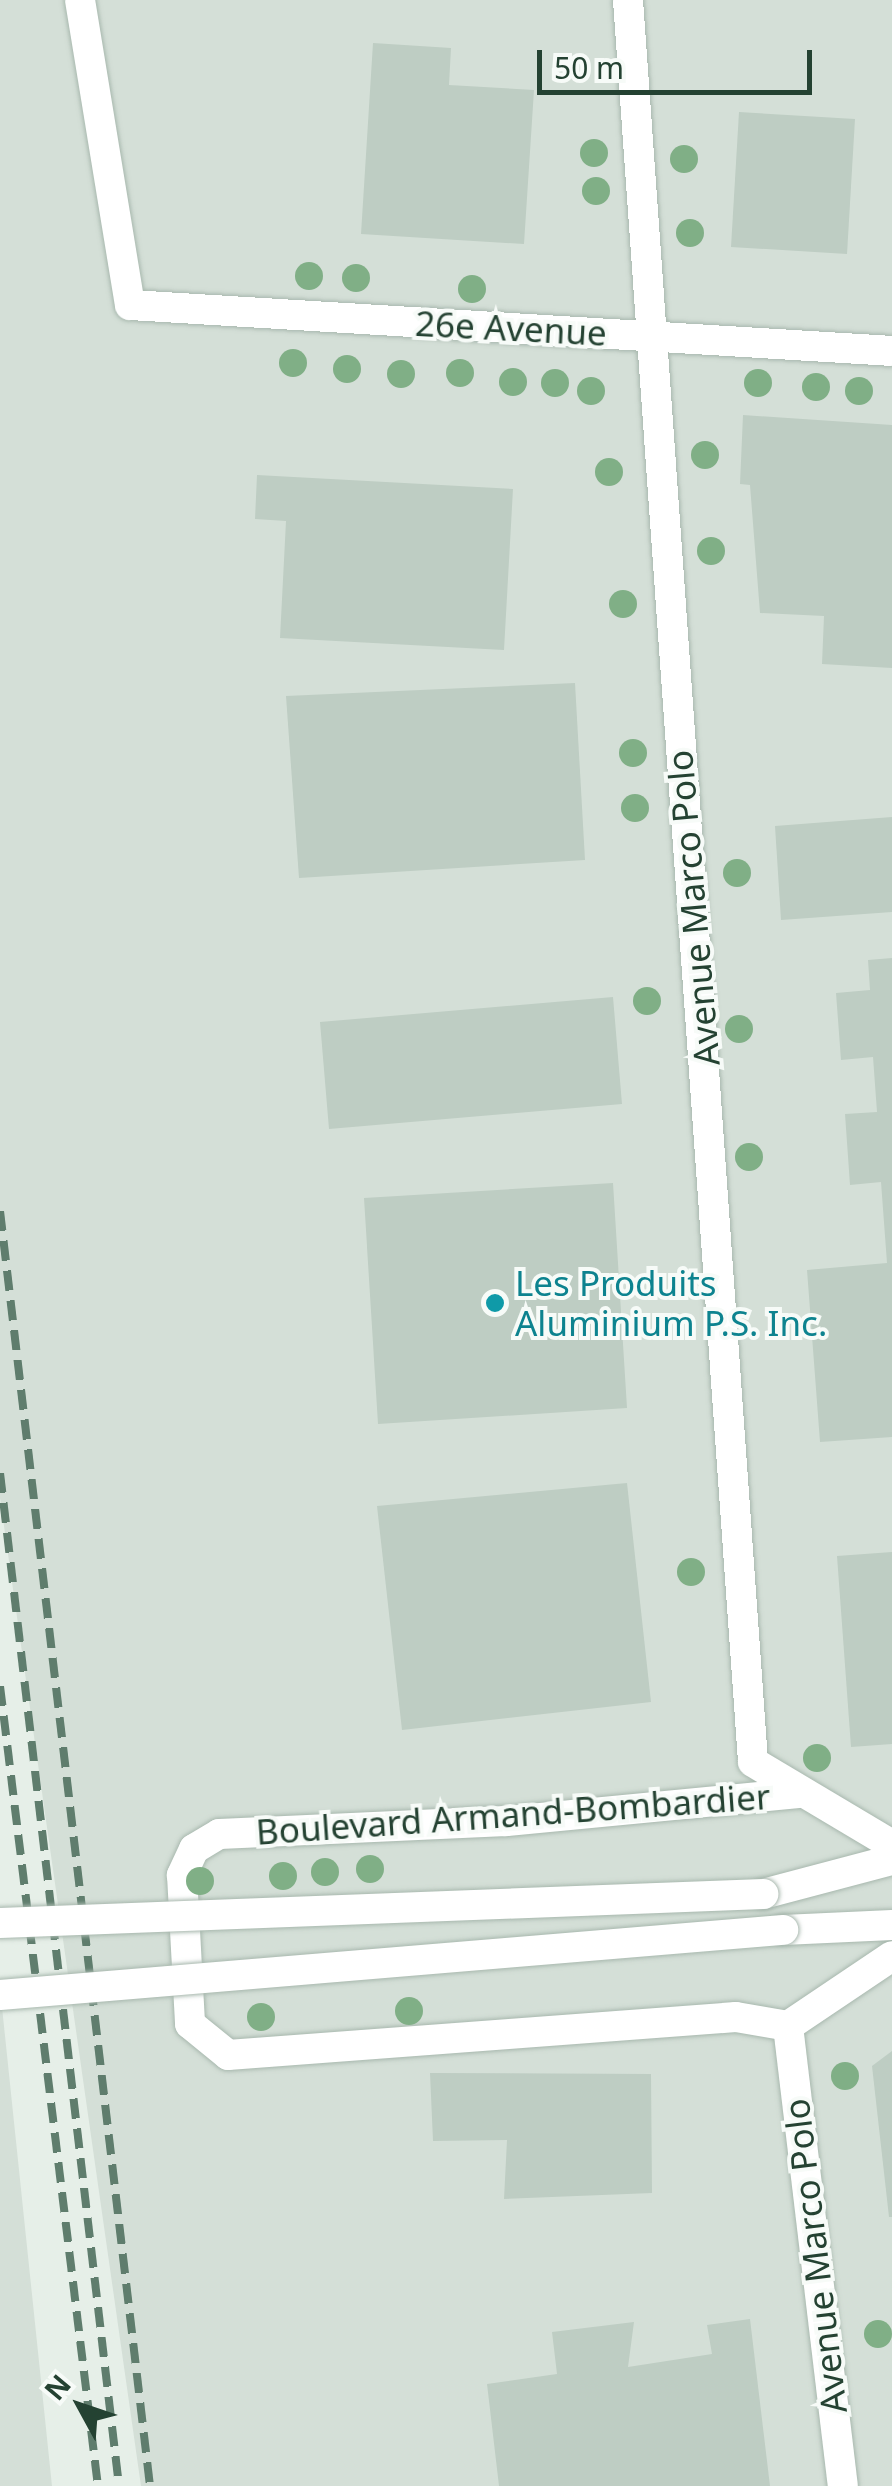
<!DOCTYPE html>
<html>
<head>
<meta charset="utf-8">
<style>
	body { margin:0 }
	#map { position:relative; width:892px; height:2486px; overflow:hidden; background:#e6efe8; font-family:"Noto Sans",sans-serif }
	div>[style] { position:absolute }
	.built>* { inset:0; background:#d4dfd7 }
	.building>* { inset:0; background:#becdc3 }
	.roads { filter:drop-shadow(0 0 2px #a8b8ae) drop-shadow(0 0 2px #a8b8ae) }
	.minor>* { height:30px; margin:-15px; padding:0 15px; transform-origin:15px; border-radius:15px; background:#fff }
	.rail>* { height:8px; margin-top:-4px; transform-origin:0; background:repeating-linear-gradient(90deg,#5f7d6d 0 20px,transparent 0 30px) }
	.bridges { filter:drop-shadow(0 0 2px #a8b8ae) drop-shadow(0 0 2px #a8b8ae) }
	.minor-bridge>* { height:30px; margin:-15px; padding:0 15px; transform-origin:15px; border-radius:15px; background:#fff }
	.trees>* { width:28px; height:28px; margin:-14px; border-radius:50%; background:#80af86 }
	.dots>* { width:28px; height:28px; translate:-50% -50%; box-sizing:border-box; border:5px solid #f7fbf8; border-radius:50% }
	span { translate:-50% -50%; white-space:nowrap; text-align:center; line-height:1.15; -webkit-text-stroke:8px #f7fbf8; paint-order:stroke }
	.street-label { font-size:35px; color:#244232 }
	.culture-label { font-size:35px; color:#0d838f }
	.left { translate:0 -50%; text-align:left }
	.north { position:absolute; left:30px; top:2356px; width:100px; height:100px; -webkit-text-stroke:8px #f7fbf8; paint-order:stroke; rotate:310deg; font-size:28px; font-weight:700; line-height:40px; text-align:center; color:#244232 }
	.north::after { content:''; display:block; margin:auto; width:35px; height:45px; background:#244232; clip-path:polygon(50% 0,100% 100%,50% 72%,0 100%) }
	.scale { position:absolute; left:537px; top:50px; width:275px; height:45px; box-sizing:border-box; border:5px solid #244232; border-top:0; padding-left:12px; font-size:30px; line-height:35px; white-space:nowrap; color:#244232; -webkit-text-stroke:8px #f7fbf8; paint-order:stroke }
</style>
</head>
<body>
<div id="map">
	<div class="built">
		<div style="clip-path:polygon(0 0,892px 0,892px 2486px,141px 2486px,0 1498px)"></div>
		<div style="clip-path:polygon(0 1988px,52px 2486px,0 2486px)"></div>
	</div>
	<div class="building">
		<div style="clip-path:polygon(373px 43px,451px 48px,449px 85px,534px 90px,524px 244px,361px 234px)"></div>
		<div style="clip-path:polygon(739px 112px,855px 119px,847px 254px,731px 247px)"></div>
		<div style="clip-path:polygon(743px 415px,892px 425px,892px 668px,822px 664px,824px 616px,760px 613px,750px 485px,740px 484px)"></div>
		<div style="clip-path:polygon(257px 475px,513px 489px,504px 650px,280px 638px,286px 521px,255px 519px)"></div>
		<div style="clip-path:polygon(575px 683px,585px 860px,299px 878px,286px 696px)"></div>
		<div style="clip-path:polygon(892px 817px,892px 912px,781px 920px,775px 826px)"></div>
		<div style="clip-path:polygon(892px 958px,892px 1437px,820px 1442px,807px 1270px,887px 1263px,881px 1182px,850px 1185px,845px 1114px,877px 1112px,873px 1057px,841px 1060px,836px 993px,870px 990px,868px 960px)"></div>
		<div style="clip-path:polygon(613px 997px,622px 1104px,329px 1129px,320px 1022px)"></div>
		<div style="clip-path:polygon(613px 1183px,627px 1408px,378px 1424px,364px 1198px)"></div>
		<div style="clip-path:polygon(627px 1483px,651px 1702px,402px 1730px,377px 1506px)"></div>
		<div style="clip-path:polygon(892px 1552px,892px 1744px,851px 1747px,837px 1556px)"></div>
		<div style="clip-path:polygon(892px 2051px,892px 2217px,889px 2217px,872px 2066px)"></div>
		<div style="clip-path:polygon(430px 2073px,651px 2074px,652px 2193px,504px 2199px,507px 2140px,433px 2141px)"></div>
		<div style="clip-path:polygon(750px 2319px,770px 2486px,499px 2486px,487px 2384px,557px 2374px,552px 2332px,634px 2322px,628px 2367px,712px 2354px,707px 2325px)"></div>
	</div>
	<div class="roads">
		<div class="minor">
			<div style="left:80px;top:0;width:309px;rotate:80.7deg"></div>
			<div style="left:130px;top:305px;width:763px;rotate:3.45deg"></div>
			<div style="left:628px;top:0;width:1766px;rotate:85.94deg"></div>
			<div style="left:753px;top:1762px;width:162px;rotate:30.8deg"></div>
			<div style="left:799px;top:1793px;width:294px;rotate:174.5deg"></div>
			<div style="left:506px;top:1821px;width:287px;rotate:177.4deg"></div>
			<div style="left:219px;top:1834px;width:29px;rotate:149deg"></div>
			<div style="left:194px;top:1849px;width:29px;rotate:115deg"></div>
			<div style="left:182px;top:1875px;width:149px;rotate:86.9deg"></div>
			<div style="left:190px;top:2024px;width:49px;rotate:39.2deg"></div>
			<div style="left:228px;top:2055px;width:509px;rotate:-4.28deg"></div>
			<div style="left:736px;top:2017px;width:53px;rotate:9.8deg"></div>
			<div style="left:788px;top:2026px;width:125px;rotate:-33.9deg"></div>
			<div style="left:763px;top:1894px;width:133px;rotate:-14.8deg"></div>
			<div style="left:783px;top:1930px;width:109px;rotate:-2.6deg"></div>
			<div style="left:788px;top:2026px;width:463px;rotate:83.2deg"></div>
		</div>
	</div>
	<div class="rail">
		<div style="left:0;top:1211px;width:1284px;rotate:83.29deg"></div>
		<div style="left:0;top:1473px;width:1020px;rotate:83.3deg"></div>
		<div style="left:0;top:1686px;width:806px;rotate:83.02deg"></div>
	</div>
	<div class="bridges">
		<div class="minor-bridge">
			<div style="left:0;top:1923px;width:764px;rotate:-2.18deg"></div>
			<div style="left:0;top:1995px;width:786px;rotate:-4.75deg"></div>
		</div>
	</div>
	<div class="trees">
		<div style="left:594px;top:153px"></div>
		<div style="left:684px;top:159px"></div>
		<div style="left:596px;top:191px"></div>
		<div style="left:690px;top:233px"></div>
		<div style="left:309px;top:276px"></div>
		<div style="left:356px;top:278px"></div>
		<div style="left:472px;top:289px"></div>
		<div style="left:293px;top:363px"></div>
		<div style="left:347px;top:369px"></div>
		<div style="left:460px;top:373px"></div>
		<div style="left:401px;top:374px"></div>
		<div style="left:513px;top:382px"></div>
		<div style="left:555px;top:383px"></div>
		<div style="left:758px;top:383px"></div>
		<div style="left:816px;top:387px"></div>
		<div style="left:591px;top:391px"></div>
		<div style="left:859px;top:391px"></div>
		<div style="left:705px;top:455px"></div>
		<div style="left:609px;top:472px"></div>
		<div style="left:711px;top:551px"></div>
		<div style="left:623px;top:604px"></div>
		<div style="left:633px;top:753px"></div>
		<div style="left:635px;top:808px"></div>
		<div style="left:737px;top:873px"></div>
		<div style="left:647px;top:1001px"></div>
		<div style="left:739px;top:1029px"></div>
		<div style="left:749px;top:1157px"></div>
		<div style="left:691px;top:1572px"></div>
		<div style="left:817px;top:1758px"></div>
		<div style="left:370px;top:1869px"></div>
		<div style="left:325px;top:1872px"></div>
		<div style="left:283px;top:1876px"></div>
		<div style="left:200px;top:1881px"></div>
		<div style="left:409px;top:2011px"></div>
		<div style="left:261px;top:2017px"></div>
		<div style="left:845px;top:2076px"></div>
		<div style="left:878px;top:2334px"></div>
	</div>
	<div class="dots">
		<div style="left:495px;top:1303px;background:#0f9aa8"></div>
	</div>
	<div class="street-label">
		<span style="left:511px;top:328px;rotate:3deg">26e Avenue</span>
		<span style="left:693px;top:908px;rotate:-95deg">Avenue Marco Polo</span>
		<span style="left:513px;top:1814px;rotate:-4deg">Boulevard Armand-Bombardier</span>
		<span style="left:815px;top:2256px;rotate:-97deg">Avenue Marco Polo</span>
	</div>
	<div class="culture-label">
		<span class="left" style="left:515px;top:1303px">Les Produits<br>Aluminium P.S. Inc.</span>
	</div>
	<div class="north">N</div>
	<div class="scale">50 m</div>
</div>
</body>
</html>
